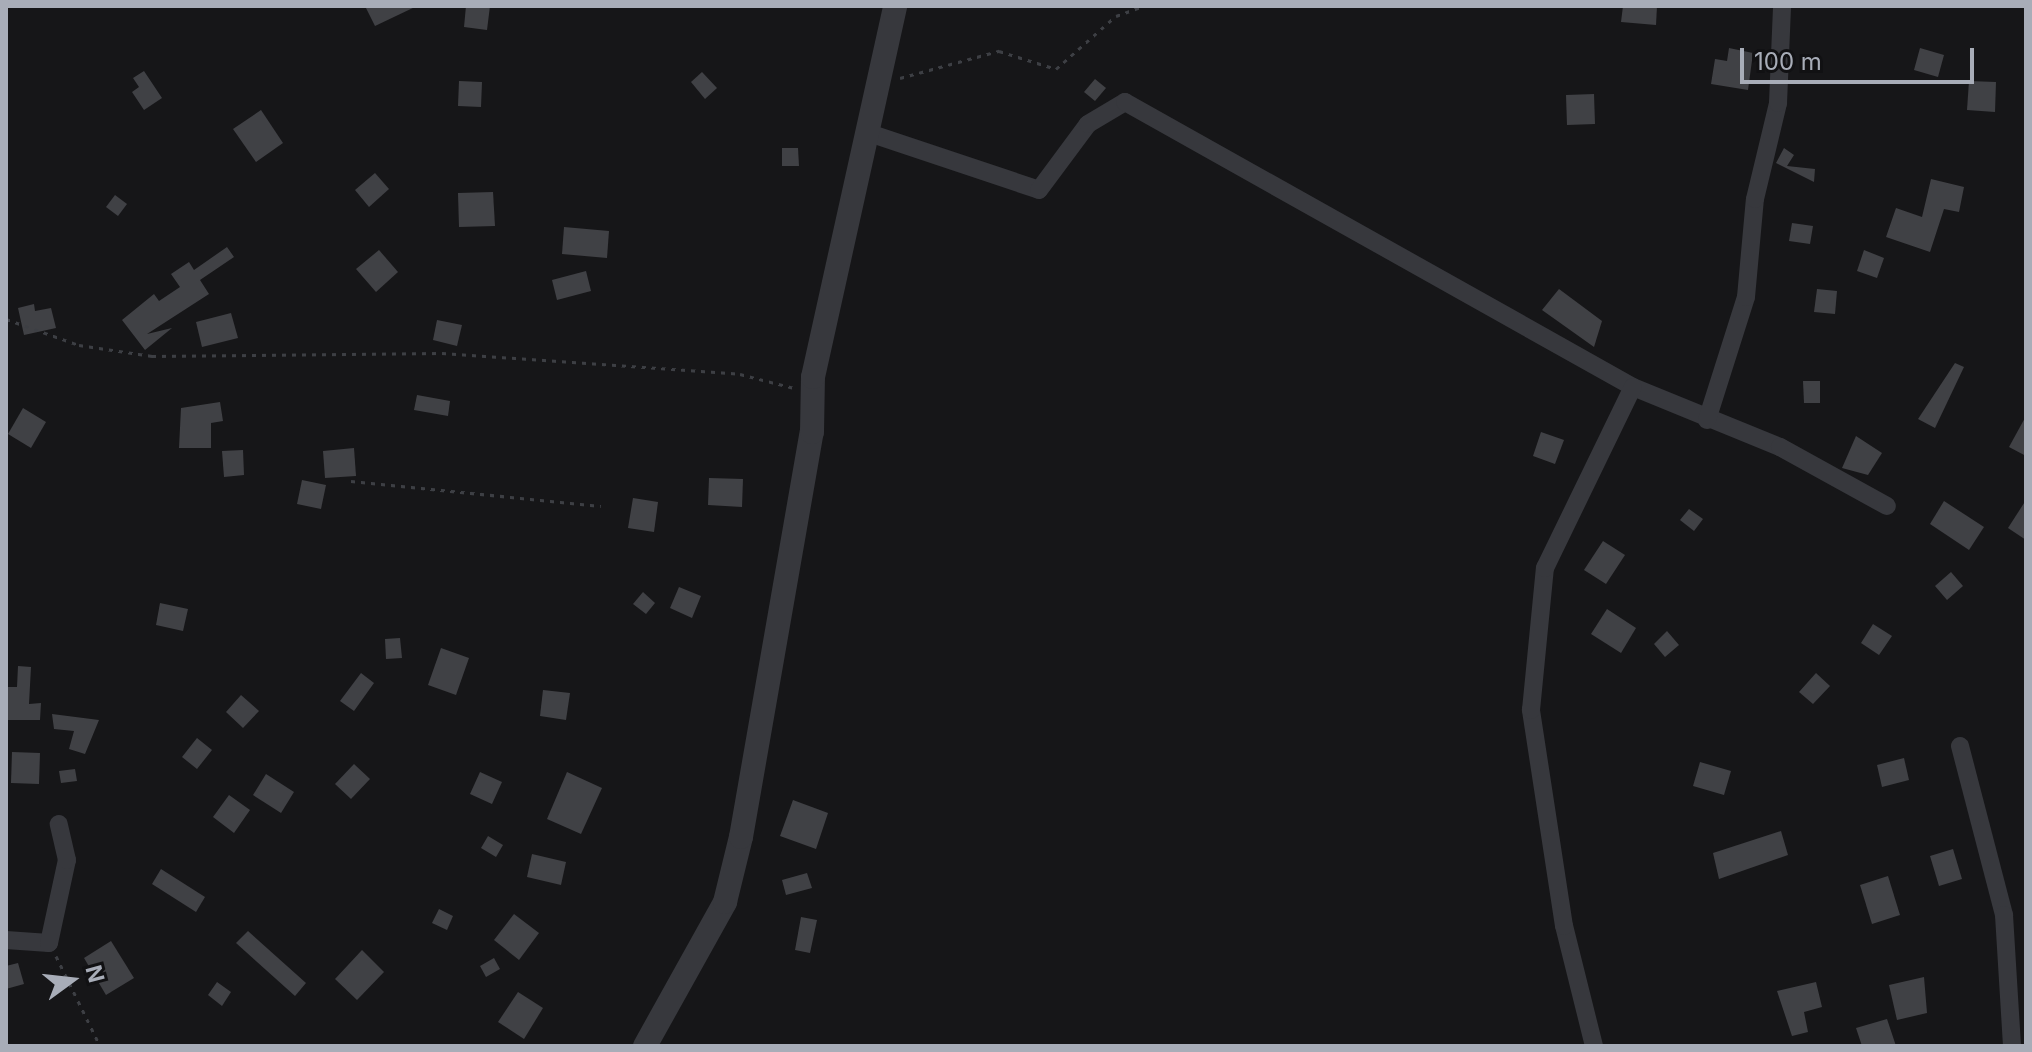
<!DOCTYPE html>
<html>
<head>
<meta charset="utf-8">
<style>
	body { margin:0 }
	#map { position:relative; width:2032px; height:1052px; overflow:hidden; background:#161618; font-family:Inter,sans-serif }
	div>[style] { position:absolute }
	.building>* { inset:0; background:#404145 }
	.path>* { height:3px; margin-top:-1.5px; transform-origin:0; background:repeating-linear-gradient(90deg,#3d3f44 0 4px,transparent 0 10px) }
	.minor>* { height:18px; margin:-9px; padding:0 9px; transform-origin:9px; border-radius:9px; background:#37383d }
	.tertiary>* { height:24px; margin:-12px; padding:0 12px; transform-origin:12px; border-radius:12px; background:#37383d }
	span { translate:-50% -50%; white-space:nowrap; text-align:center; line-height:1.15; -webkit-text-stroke:7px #111113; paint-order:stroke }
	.frame { position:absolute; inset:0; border:8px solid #a8adb8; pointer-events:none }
	.north { position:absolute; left:32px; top:940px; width:80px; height:80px; -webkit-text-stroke:6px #111113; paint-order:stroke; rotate:75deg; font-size:22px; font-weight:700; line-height:32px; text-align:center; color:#a8adb8 }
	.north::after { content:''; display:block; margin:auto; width:28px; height:36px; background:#a8adb8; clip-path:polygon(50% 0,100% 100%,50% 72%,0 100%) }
	.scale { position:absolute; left:1740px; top:48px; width:234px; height:36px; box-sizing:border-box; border:4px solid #a8adb8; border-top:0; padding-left:10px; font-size:24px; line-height:28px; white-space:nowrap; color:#a8adb8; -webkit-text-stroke:6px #111113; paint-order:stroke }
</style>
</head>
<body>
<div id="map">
	<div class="building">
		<div style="clip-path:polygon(365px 6px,417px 6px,375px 26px)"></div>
		<div style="clip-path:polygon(466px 6px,490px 6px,487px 30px,464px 27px)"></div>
		<div style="clip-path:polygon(1623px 6px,1657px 6px,1656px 25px,1621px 22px)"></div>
		<div style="clip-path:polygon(1729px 48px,1753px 53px,1748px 90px,1711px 84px,1715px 59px,1727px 61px)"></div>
		<div style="clip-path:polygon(1920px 48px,1944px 55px,1938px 77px,1914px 70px)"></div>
		<div style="clip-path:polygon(144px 71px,162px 98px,144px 110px,132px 92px,139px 87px,133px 78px)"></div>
		<div style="clip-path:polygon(702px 72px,717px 88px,705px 99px,691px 82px)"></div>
		<div style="clip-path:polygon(1095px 79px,1106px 88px,1095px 101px,1084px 92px)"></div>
		<div style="clip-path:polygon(459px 81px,482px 82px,481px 107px,458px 106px)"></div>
		<div style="clip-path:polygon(1969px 81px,1996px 82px,1995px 112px,1967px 110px)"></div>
		<div style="clip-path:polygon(1594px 94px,1595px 124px,1567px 125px,1566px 95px)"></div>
		<div style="clip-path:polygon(261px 110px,283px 143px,256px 162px,233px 129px)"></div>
		<div style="clip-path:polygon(782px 148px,798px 148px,799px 166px,782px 166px)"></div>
		<div style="clip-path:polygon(1784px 148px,1794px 155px,1787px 166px,1815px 169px,1814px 182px,1776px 163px)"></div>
		<div style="clip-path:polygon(375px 173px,389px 189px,369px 207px,355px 190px)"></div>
		<div style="clip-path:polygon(1931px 179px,1964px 187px,1959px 212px,1944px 209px,1930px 252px,1886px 237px,1896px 208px,1922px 217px)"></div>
		<div style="clip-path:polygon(493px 192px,495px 226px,459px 227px,458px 193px)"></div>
		<div style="clip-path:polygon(115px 195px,127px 204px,118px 216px,106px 207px)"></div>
		<div style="clip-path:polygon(1792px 223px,1813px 226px,1810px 244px,1789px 241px)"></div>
		<div style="clip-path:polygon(564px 227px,609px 231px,607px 258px,562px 254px)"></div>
		<div style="clip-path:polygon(227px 247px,234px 257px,200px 280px,209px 294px,147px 334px,172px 328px,145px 350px,122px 320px,154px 294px,159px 301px,180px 287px,171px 274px,189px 262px,194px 270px)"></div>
		<div style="clip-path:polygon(379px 250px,398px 272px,376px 292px,356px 269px)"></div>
		<div style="clip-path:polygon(1864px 250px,1884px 258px,1877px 278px,1857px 271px)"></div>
		<div style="clip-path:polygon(586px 271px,591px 291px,557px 300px,552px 280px)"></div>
		<div style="clip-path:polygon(1559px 289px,1602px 321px,1594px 347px,1542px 310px)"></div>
		<div style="clip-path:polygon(1817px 289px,1837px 291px,1835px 314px,1814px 312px)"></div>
		<div style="clip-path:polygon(34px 304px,35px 311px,51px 308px,56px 328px,24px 335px,18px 308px)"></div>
		<div style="clip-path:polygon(231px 313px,238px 338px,202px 347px,196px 322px)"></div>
		<div style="clip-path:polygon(437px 320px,462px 325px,457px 346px,433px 340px)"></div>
		<div style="clip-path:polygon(1955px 363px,1964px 367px,1935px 428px,1918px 419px)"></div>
		<div style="clip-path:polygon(1803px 381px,1820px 381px,1820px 403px,1804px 403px)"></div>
		<div style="clip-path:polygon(417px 395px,450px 401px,448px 416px,414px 410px)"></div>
		<div style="clip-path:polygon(220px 402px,223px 421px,211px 423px,211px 448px,179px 448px,181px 408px)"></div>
		<div style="clip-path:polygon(23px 408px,46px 422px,31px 448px,8px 434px)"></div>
		<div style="clip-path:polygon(2026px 416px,2026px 456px,2009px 447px)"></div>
		<div style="clip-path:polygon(1541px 432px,1564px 440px,1555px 464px,1533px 456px)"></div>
		<div style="clip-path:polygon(1856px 436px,1882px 453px,1868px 475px,1842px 468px)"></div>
		<div style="clip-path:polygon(354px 448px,356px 476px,325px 478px,323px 451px)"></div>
		<div style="clip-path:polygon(243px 450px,244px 475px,224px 477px,222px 451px)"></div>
		<div style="clip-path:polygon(709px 478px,743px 479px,742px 507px,708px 505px)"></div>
		<div style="clip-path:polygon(302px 480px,326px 485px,321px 509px,297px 504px)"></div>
		<div style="clip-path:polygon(633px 498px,658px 502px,654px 532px,628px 528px)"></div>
		<div style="clip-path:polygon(2026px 500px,2026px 540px,2008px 528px)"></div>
		<div style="clip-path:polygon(1944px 501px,1984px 527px,1969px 550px,1930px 524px)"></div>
		<div style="clip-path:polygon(1689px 509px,1703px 519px,1694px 531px,1680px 520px)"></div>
		<div style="clip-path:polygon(1603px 541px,1625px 555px,1606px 584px,1584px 570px)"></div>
		<div style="clip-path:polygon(1951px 572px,1963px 586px,1947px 600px,1935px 586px)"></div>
		<div style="clip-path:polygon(679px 587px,701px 596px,692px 618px,670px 608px)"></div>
		<div style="clip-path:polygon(643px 592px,655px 603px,646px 614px,633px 604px)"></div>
		<div style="clip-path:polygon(160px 603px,188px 609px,183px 631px,156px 625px)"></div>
		<div style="clip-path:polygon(1607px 609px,1636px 628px,1621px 653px,1591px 634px)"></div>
		<div style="clip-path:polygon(1873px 624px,1892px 636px,1879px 655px,1861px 643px)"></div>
		<div style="clip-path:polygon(1667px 631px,1679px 645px,1665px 657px,1654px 644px)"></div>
		<div style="clip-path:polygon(400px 638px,402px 658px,386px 659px,385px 639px)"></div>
		<div style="clip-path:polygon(441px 648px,469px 658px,456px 695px,428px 685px)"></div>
		<div style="clip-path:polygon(18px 666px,31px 667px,29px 704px,41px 703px,40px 720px,6px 720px,6px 687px,17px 687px)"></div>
		<div style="clip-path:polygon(361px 673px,374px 683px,354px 711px,340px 701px)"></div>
		<div style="clip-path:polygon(1816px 673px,1830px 686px,1813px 704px,1799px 692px)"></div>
		<div style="clip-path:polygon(543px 690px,570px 693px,566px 720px,540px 716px)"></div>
		<div style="clip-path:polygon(241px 695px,259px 711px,243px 728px,226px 712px)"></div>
		<div style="clip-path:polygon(52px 714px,99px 720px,85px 754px,69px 749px,74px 731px,54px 729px)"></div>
		<div style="clip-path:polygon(197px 738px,212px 750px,197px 769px,182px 757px)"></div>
		<div style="clip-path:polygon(12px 752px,40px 753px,39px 784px,11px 783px)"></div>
		<div style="clip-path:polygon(1904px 758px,1909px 780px,1882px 787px,1877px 765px)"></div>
		<div style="clip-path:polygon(1700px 762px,1731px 771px,1724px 795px,1693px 786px)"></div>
		<div style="clip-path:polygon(354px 764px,370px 779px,351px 799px,335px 784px)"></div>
		<div style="clip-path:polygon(75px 769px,77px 781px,61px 783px,59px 771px)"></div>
		<div style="clip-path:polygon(480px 772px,502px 782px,492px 804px,470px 794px)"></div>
		<div style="clip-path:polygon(567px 772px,602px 788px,581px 834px,547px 819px)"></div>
		<div style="clip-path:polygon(266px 774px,294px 792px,281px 813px,253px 795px)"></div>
		<div style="clip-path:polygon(229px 795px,250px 810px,234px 833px,213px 817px)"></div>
		<div style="clip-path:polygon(793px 800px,828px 813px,816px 849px,780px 836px)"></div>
		<div style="clip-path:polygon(1781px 831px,1788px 855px,1719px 879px,1713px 853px)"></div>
		<div style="clip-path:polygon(488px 836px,503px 845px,496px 857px,481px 848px)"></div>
		<div style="clip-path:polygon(1953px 849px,1962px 879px,1939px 886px,1930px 856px)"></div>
		<div style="clip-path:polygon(532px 854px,566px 862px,561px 885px,527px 877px)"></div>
		<div style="clip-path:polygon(161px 869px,205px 897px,196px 912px,152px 884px)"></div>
		<div style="clip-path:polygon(807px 873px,812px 888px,786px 895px,782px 880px)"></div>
		<div style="clip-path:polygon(1888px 876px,1900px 915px,1872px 924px,1860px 885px)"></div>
		<div style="clip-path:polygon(439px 909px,453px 916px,447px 930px,432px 923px)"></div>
		<div style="clip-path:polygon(514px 914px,539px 933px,519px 960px,494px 940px)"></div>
		<div style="clip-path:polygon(801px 917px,817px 920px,810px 953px,795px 950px)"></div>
		<div style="clip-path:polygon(248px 931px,306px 983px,295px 996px,236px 943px)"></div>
		<div style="clip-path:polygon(111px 941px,134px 978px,106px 995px,84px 958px)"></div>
		<div style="clip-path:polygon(362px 950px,384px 972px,357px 1000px,335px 979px)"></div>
		<div style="clip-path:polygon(494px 958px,500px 969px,486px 977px,480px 966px)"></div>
		<div style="clip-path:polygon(18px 963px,24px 984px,6px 989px,6px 966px)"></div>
		<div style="clip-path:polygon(1924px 977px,1927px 1013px,1897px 1020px,1889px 985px)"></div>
		<div style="clip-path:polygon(217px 982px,231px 992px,222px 1006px,208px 995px)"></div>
		<div style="clip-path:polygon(1816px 982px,1822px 1007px,1804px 1012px,1808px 1032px,1792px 1036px,1777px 991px)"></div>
		<div style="clip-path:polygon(518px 992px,543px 1008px,524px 1039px,498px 1022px)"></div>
		<div style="clip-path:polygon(1887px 1019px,1896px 1046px,1862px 1046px,1856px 1028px)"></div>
	</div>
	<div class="path">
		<div style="left:900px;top:78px;width:103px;rotate:-15.3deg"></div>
		<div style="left:999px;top:51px;width:60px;rotate:17.5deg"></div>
		<div style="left:1056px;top:69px;width:80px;rotate:-41.5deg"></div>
		<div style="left:1116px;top:16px;width:29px;rotate:-20deg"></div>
		<div style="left:6px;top:319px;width:77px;rotate:19.6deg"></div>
		<div style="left:79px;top:345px;width:74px;rotate:8.6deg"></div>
		<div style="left:152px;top:356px;width:290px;rotate:-0.6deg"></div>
		<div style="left:442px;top:353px;width:299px;rotate:4deg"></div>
		<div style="left:740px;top:374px;width:56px;rotate:14.5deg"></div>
		<div style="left:351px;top:481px;width:251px;rotate:5.7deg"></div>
		<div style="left:56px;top:956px;width:100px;rotate:63.9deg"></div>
	</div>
	<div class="minor">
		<div style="left:869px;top:133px;width:179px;rotate:18.5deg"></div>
		<div style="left:1039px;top:190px;width:82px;rotate:-53.4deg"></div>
		<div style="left:1088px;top:124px;width:43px;rotate:-30.7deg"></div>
		<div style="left:1125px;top:102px;width:582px;rotate:29.29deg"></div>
		<div style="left:1633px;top:387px;width:159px;rotate:22.2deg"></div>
		<div style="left:1780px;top:447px;width:122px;rotate:28.9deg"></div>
		<div style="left:1707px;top:420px;width:129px;rotate:-72.4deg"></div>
		<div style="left:1746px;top:297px;width:98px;rotate:-84.8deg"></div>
		<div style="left:1755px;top:199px;width:99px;rotate:-76.5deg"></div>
		<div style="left:1778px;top:103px;width:97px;rotate:-87.6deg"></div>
		<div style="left:1960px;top:746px;width:175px;rotate:75.4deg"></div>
		<div style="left:2004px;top:915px;width:131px;rotate:86.5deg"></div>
		<div style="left:6px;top:940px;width:43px;rotate:4deg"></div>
		<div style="left:49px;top:943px;width:85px;rotate:-77.8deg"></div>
		<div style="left:67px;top:860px;width:37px;rotate:-103deg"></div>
		<div style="left:1594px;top:1046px;width:124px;rotate:-104deg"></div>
		<div style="left:1564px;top:926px;width:219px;rotate:-98.7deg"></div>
		<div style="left:1531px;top:710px;width:143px;rotate:-84.4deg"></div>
		<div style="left:1545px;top:568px;width:201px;rotate:-64.1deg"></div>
	</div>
	<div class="tertiary">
		<div style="left:645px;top:1046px;width:165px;rotate:-60.9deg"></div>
		<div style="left:725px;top:902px;width:67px;rotate:-76.2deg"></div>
		<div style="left:741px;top:837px;width:411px;rotate:-80.1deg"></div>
		<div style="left:812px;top:432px;width:55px;rotate:-89deg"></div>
		<div style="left:813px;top:377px;width:380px;rotate:-77.5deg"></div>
	</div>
	<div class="frame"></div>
	<div class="north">N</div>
	<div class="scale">100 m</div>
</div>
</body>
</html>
